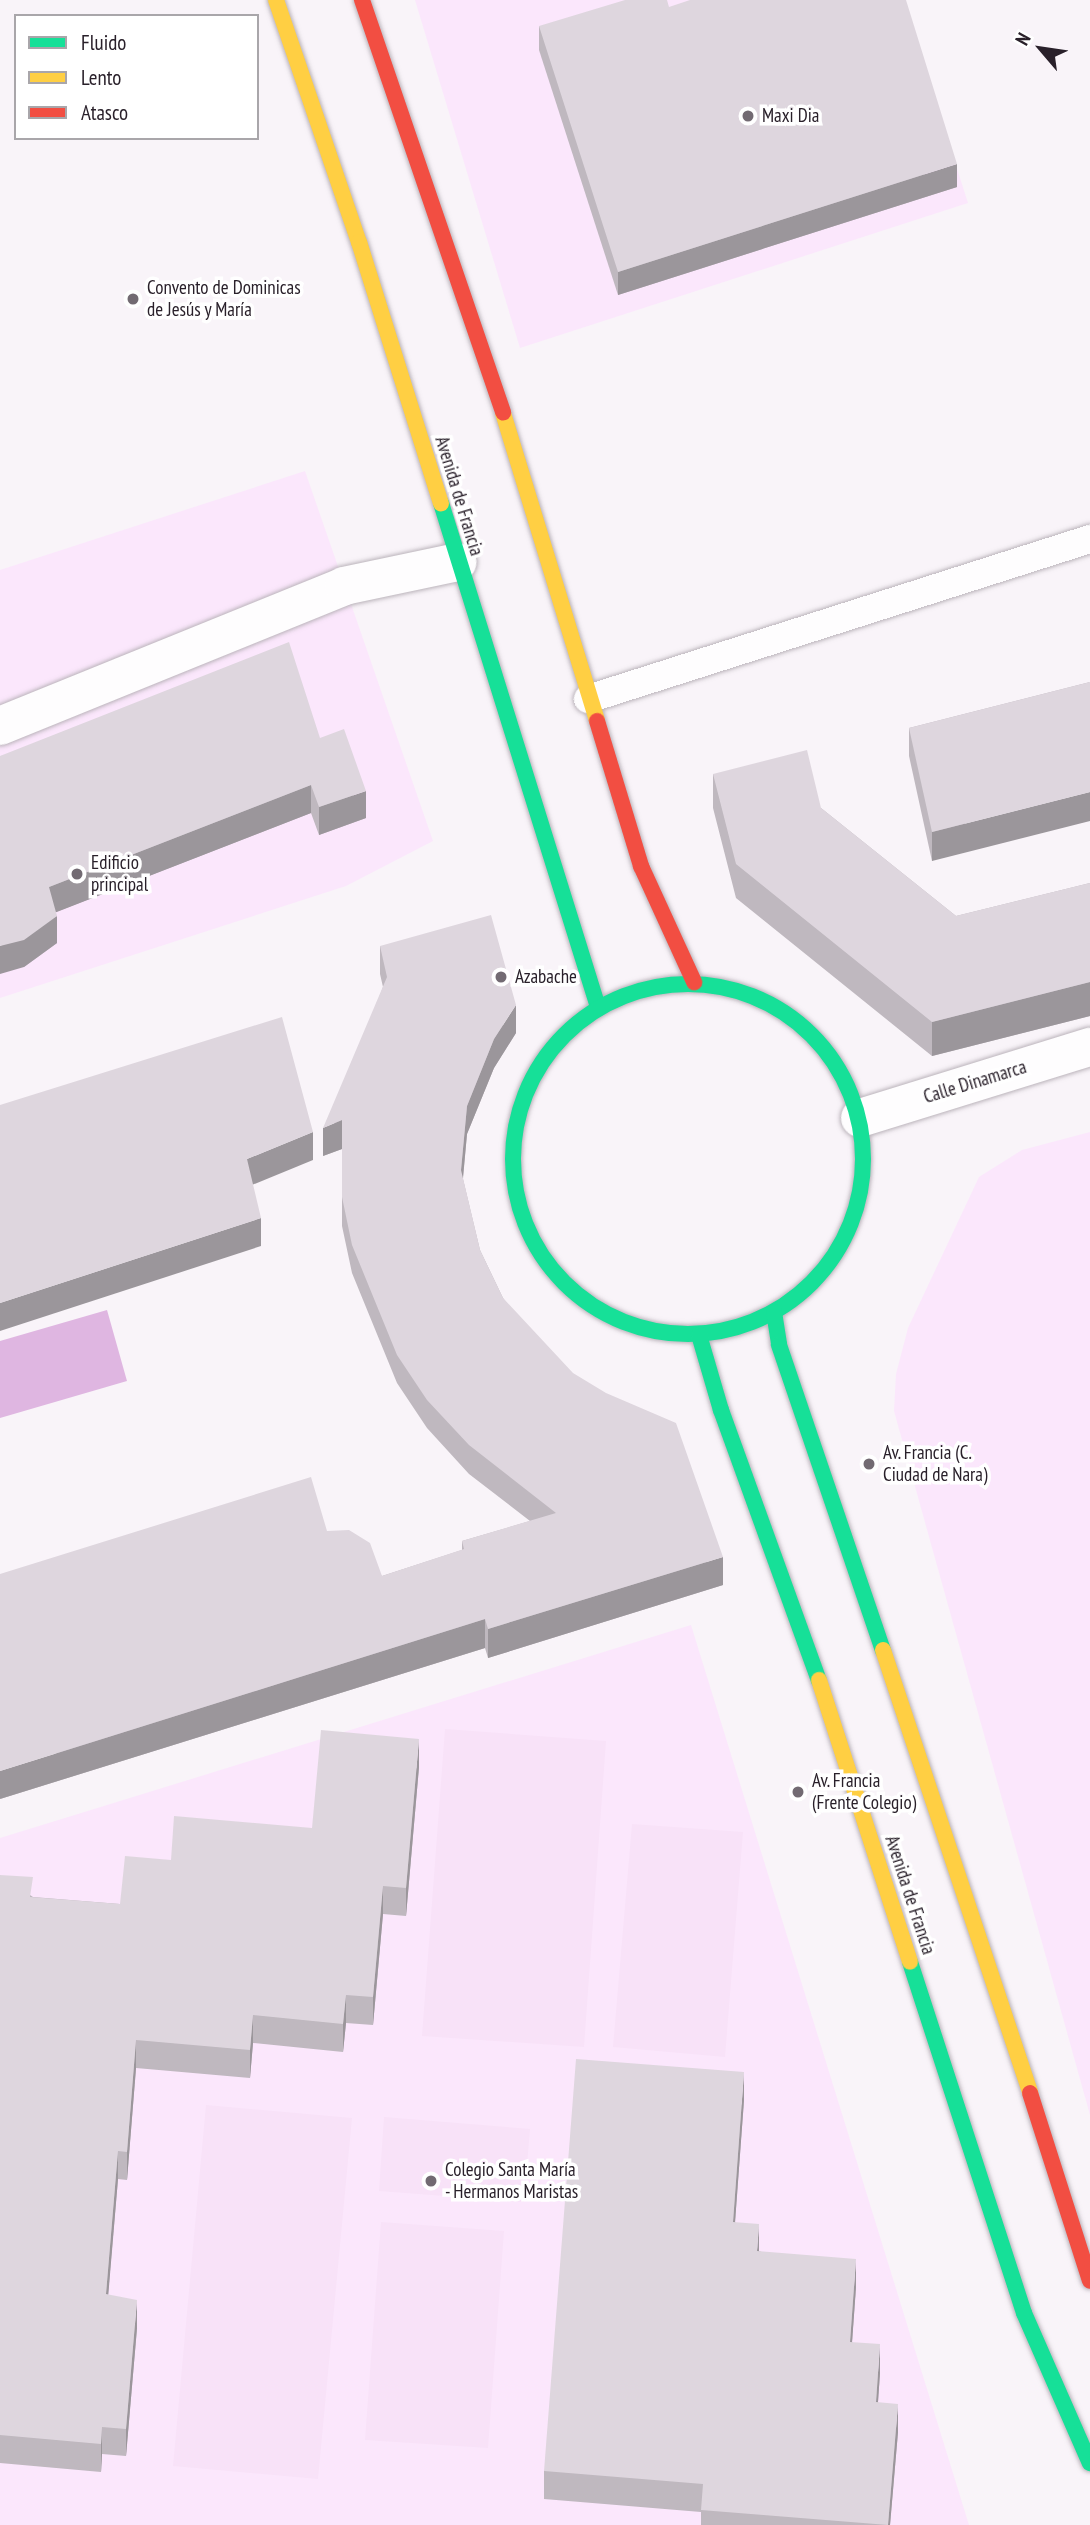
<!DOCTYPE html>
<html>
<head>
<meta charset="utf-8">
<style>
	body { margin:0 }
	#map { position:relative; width:1090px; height:2525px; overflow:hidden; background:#f9f4f9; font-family:"PT Sans Narrow",sans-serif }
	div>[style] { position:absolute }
	.built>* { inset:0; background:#fbe7fc }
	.green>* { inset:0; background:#f8e2f8 }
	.water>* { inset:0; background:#dfb6e1 }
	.roads { filter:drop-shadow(0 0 2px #bbb4bb) drop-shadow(0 0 2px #bbb4bb) }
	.lane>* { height:28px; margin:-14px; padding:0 14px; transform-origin:14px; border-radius:14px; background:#fefdfe }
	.street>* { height:38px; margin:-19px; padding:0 19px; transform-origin:19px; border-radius:19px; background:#fefdfe }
	.fast>* { height:16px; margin:-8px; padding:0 8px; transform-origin:8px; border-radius:8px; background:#16e098 }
	.fast>.ring { margin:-8px; padding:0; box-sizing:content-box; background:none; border:16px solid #16e098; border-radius:50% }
	.slow>* { height:16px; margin:-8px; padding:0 8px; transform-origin:8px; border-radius:8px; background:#ffcf43 }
	.jam>* { height:16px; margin:-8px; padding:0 8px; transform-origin:8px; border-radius:8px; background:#f24e42 }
	.wall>* { inset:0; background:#bfb8bf }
	.shaded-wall>* { inset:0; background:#9b969b }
	.building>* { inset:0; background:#ded6de }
	.dots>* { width:19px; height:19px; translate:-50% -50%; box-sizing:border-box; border:4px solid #fff; border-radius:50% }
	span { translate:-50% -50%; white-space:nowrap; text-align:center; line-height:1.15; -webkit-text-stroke:7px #fff; paint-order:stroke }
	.poi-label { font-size:19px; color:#29202a }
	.left { translate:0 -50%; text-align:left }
	.street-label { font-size:19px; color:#29202a }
	.legend { position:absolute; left:14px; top:14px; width:245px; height:126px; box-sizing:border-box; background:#fff; border:2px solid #a9a6aa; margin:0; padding:9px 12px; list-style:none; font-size:21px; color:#29202a }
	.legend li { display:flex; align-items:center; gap:14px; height:35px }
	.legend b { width:35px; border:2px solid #a9a6aa }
	.north { position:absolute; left:1006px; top:14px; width:70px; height:70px; -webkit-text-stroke:5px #fff; paint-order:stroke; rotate:299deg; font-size:19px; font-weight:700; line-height:28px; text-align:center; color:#29202a }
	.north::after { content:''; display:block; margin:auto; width:24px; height:32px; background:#29202a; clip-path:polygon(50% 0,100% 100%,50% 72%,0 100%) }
</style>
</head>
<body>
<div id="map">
	<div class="built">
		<div style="clip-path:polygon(415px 0,903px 0,968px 203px,520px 348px)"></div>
		<div style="clip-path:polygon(305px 471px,433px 841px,346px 886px,0 998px,0 570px)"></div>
		<div style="clip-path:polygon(1090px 1132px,1090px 2115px,894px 1411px,896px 1374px,908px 1328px,979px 1177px,1022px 1150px)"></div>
		<div style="clip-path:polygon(691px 1625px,969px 2525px,0 2525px,0 1838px)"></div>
	</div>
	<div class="green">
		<div style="clip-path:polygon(445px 1729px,606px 1741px,584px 2047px,422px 2036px)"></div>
		<div style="clip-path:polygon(632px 1824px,743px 1832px,725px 2057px,613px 2047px)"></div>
		<div style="clip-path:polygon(206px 2105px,352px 2118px,318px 2479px,173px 2466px)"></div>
		<div style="clip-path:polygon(384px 2117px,530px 2129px,524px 2202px,379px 2191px)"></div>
		<div style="clip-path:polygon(381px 2222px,504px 2231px,488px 2448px,365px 2440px)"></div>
	</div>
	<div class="water">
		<div style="clip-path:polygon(107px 1310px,127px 1381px,0 1418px,0 1341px)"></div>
	</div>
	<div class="roads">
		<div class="lane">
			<div style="left:588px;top:699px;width:527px;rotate:-17.68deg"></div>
		</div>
		<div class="street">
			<div style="left:0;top:726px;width:371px;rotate:-22.1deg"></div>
			<div style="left:344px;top:586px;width:116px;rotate:-11.9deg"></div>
			<div style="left:860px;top:1118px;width:241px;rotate:-17.2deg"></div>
		</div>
		<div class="fast">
			<div style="left:441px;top:503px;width:528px;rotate:72.7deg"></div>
			<div class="ring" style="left:513px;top:984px;width:334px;height:334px"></div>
			<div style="left:774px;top:1312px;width:33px;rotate:81deg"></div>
			<div style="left:779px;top:1345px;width:322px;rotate:71.2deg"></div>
			<div style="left:699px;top:1335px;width:78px;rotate:73.7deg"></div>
			<div style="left:721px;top:1410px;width:287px;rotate:70.1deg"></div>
			<div style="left:910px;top:1962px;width:369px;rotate:72deg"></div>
			<div style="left:1024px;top:2313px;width:164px;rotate:66.3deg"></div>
		</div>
		<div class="slow">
			<div style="left:276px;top:0;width:256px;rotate:71.1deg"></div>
			<div style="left:359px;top:242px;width:274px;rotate:72.6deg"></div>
			<div style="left:503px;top:413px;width:322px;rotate:73deg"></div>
			<div style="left:883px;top:1650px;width:467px;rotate:71.6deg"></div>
			<div style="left:819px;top:1680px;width:296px;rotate:72.1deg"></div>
		</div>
		<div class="jam">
			<div style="left:362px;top:0;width:436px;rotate:71.1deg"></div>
			<div style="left:597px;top:721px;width:152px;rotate:73.1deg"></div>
			<div style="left:641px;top:866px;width:128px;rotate:65.4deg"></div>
			<div style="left:1030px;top:2093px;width:197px;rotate:72.3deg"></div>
		</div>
	</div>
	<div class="wall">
		<div style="clip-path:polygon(539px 26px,957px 187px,618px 295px,539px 50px)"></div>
		<div style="clip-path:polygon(1090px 682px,932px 861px,909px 756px,909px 728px)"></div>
		<div style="clip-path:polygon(320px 738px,366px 818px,319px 835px,311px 813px,56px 912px,57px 943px,24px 967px,0 756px)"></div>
		<div style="clip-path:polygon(713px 774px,821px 808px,956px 916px,1090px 883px,1090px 1016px,932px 1056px,736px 898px,713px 808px)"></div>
		<div style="clip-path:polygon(380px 946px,516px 1033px,494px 1068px,467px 1134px,463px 1179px,480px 1250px,503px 1298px,723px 1585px,488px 1658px,485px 1648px,0 1799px,327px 1531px,382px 1576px,462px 1550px,462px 1541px,530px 1521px,469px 1474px,427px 1428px,397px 1383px,352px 1273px,342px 1226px,342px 1149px,323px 1156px,383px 987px,380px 974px)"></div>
		<div style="clip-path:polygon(419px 1767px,406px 1916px,383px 1914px,373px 2025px,346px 2023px,343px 2052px,253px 2043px,250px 2078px,136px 2068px,127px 2180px,118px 2179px,108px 2295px,137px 2328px,126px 2456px,102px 2454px,101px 2472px,0 2463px,0 1875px,33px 1897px,120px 1904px,171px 1860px,312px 1828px)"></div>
		<div style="clip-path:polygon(744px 2100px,735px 2222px,759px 2251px,856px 2287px,852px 2342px,880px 2373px,878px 2402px,898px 2432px,890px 2525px,701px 2525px,701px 2512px,544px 2499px,544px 2471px)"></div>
	</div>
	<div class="shaded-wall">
		<div style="clip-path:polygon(957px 164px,957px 187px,618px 295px,618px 272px)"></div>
		<div style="clip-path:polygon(311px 785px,311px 813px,49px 915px,49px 887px)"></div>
		<div style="clip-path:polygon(366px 791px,366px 818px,319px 835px,319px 807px)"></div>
		<div style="clip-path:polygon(1090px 792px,1090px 821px,932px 861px,932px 832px)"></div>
		<div style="clip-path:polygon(57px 916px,57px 943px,24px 967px,0 974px,0 946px)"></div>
		<div style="clip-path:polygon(1090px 982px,1090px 1016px,932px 1056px,932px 1022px)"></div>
		<div style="clip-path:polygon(516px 1005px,516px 1033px,494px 1068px,467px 1134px,461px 1198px,461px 1170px,467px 1106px,494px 1039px)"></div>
		<div style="clip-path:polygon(342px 1120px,342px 1149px,323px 1156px,323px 1128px)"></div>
		<div style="clip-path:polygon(313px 1132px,313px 1160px,247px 1187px,247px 1159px)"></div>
		<div style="clip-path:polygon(261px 1218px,261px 1246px,0 1331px,0 1303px)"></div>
		<div style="clip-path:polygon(723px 1557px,723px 1585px,488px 1658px,488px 1629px)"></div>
		<div style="clip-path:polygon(485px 1619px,485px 1648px,0 1799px,0 1771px)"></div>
		<div style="clip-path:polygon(419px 1739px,419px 1767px,406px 1916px,406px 1888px)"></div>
		<div style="clip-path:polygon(383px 1886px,383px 1914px,373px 2025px,373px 1997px)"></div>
		<div style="clip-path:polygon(346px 1995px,346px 2023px,343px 2052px,343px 2024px)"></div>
		<div style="clip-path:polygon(253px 2015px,253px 2043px,250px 2078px,250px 2050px)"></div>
		<div style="clip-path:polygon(136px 2040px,136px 2068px,127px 2180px,127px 2152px)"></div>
		<div style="clip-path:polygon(744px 2072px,744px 2100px,733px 2250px,733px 2222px)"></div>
		<div style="clip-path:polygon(118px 2151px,118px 2179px,106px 2322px,106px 2294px)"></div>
		<div style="clip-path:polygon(759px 2224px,759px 2253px,757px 2251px)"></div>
		<div style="clip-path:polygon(856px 2259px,856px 2287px,850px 2371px,850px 2342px)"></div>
		<div style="clip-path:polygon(137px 2300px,137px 2328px,126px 2456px,126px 2429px)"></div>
		<div style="clip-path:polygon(880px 2344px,880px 2373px,876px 2430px,876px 2402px)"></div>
		<div style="clip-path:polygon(898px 2404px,898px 2432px,890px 2525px,888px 2525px)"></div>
		<div style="clip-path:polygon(102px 2427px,102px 2454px,101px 2472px,101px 2444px)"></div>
	</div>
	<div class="building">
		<div style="clip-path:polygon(625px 0,667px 0,669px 7px,690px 0,906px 0,957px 164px,618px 272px,539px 26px)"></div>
		<div style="clip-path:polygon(289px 642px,320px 738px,344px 729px,366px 791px,319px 807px,311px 785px,49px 887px,57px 916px,24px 940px,0 946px,0 756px)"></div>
		<div style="clip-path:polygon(1090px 682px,1090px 792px,932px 832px,909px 728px)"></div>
		<div style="clip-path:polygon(807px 750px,821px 808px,956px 916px,1090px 883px,1090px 982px,932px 1022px,736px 864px,713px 774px)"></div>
		<div style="clip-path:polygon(491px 915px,516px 1005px,494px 1039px,467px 1106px,461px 1170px,480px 1250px,503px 1298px,573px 1373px,606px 1393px,676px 1423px,723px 1557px,488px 1629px,485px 1619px,0 1771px,0 1574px,311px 1477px,327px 1531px,349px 1530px,370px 1543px,382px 1576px,464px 1549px,462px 1541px,556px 1513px,469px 1445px,427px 1400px,397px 1355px,352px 1245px,342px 1197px,342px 1120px,323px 1128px,387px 977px,380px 946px)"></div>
		<div style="clip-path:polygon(282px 1017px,313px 1132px,247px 1159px,261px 1218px,0 1303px,0 1105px)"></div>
		<div style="clip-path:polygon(321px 1730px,419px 1739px,406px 1888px,383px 1886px,373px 1997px,346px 1995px,343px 2024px,253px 2015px,250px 2050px,136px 2040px,127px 2152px,118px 2151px,106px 2294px,137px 2300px,126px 2429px,102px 2427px,101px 2444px,0 2435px,0 1875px,33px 1877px,30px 1897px,120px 1904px,125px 1856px,171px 1860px,174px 1816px,312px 1828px)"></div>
		<div style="clip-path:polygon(576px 2059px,744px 2072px,733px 2222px,759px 2224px,757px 2251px,856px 2259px,850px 2342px,880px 2344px,876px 2402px,898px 2404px,888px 2525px,701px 2510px,703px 2484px,544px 2471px)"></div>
	</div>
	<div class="dots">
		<div style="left:748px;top:116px;background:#726a72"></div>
		<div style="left:133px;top:299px;background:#726a72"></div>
		<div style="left:77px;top:874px;background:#726a72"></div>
		<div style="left:501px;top:977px;background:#726a72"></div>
		<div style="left:869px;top:1464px;background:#726a72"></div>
		<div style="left:798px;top:1792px;background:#726a72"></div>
		<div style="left:431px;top:2181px;background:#726a72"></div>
	</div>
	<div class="poi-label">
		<span class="left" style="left:762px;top:116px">Maxi Dia</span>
		<span class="left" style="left:147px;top:299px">Convento de Dominicas<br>de Jesús y María</span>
		<span class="left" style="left:91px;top:874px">Edificio<br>principal</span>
		<span class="left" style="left:515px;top:977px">Azabache</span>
		<span class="left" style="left:883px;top:1464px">Av. Francia (C.<br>Ciudad de Nara)</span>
		<span class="left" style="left:812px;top:1792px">Av. Francia<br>(Frente Colegio)</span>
		<span class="left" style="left:445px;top:2181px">Colegio Santa María<br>- Hermanos Maristas</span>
	</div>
	<div class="street-label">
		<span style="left:459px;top:496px;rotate:73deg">Avenida de Francia</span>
		<span style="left:975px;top:1082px;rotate:-17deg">Calle Dinamarca</span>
		<span style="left:910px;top:1895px;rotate:72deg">Avenida de Francia</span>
	</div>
	<ul class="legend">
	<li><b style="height:9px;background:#16e098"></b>Fluido</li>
	<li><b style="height:9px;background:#ffcf43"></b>Lento</li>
	<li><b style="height:9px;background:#f24e42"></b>Atasco</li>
	</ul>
	<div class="north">N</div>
</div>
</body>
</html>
